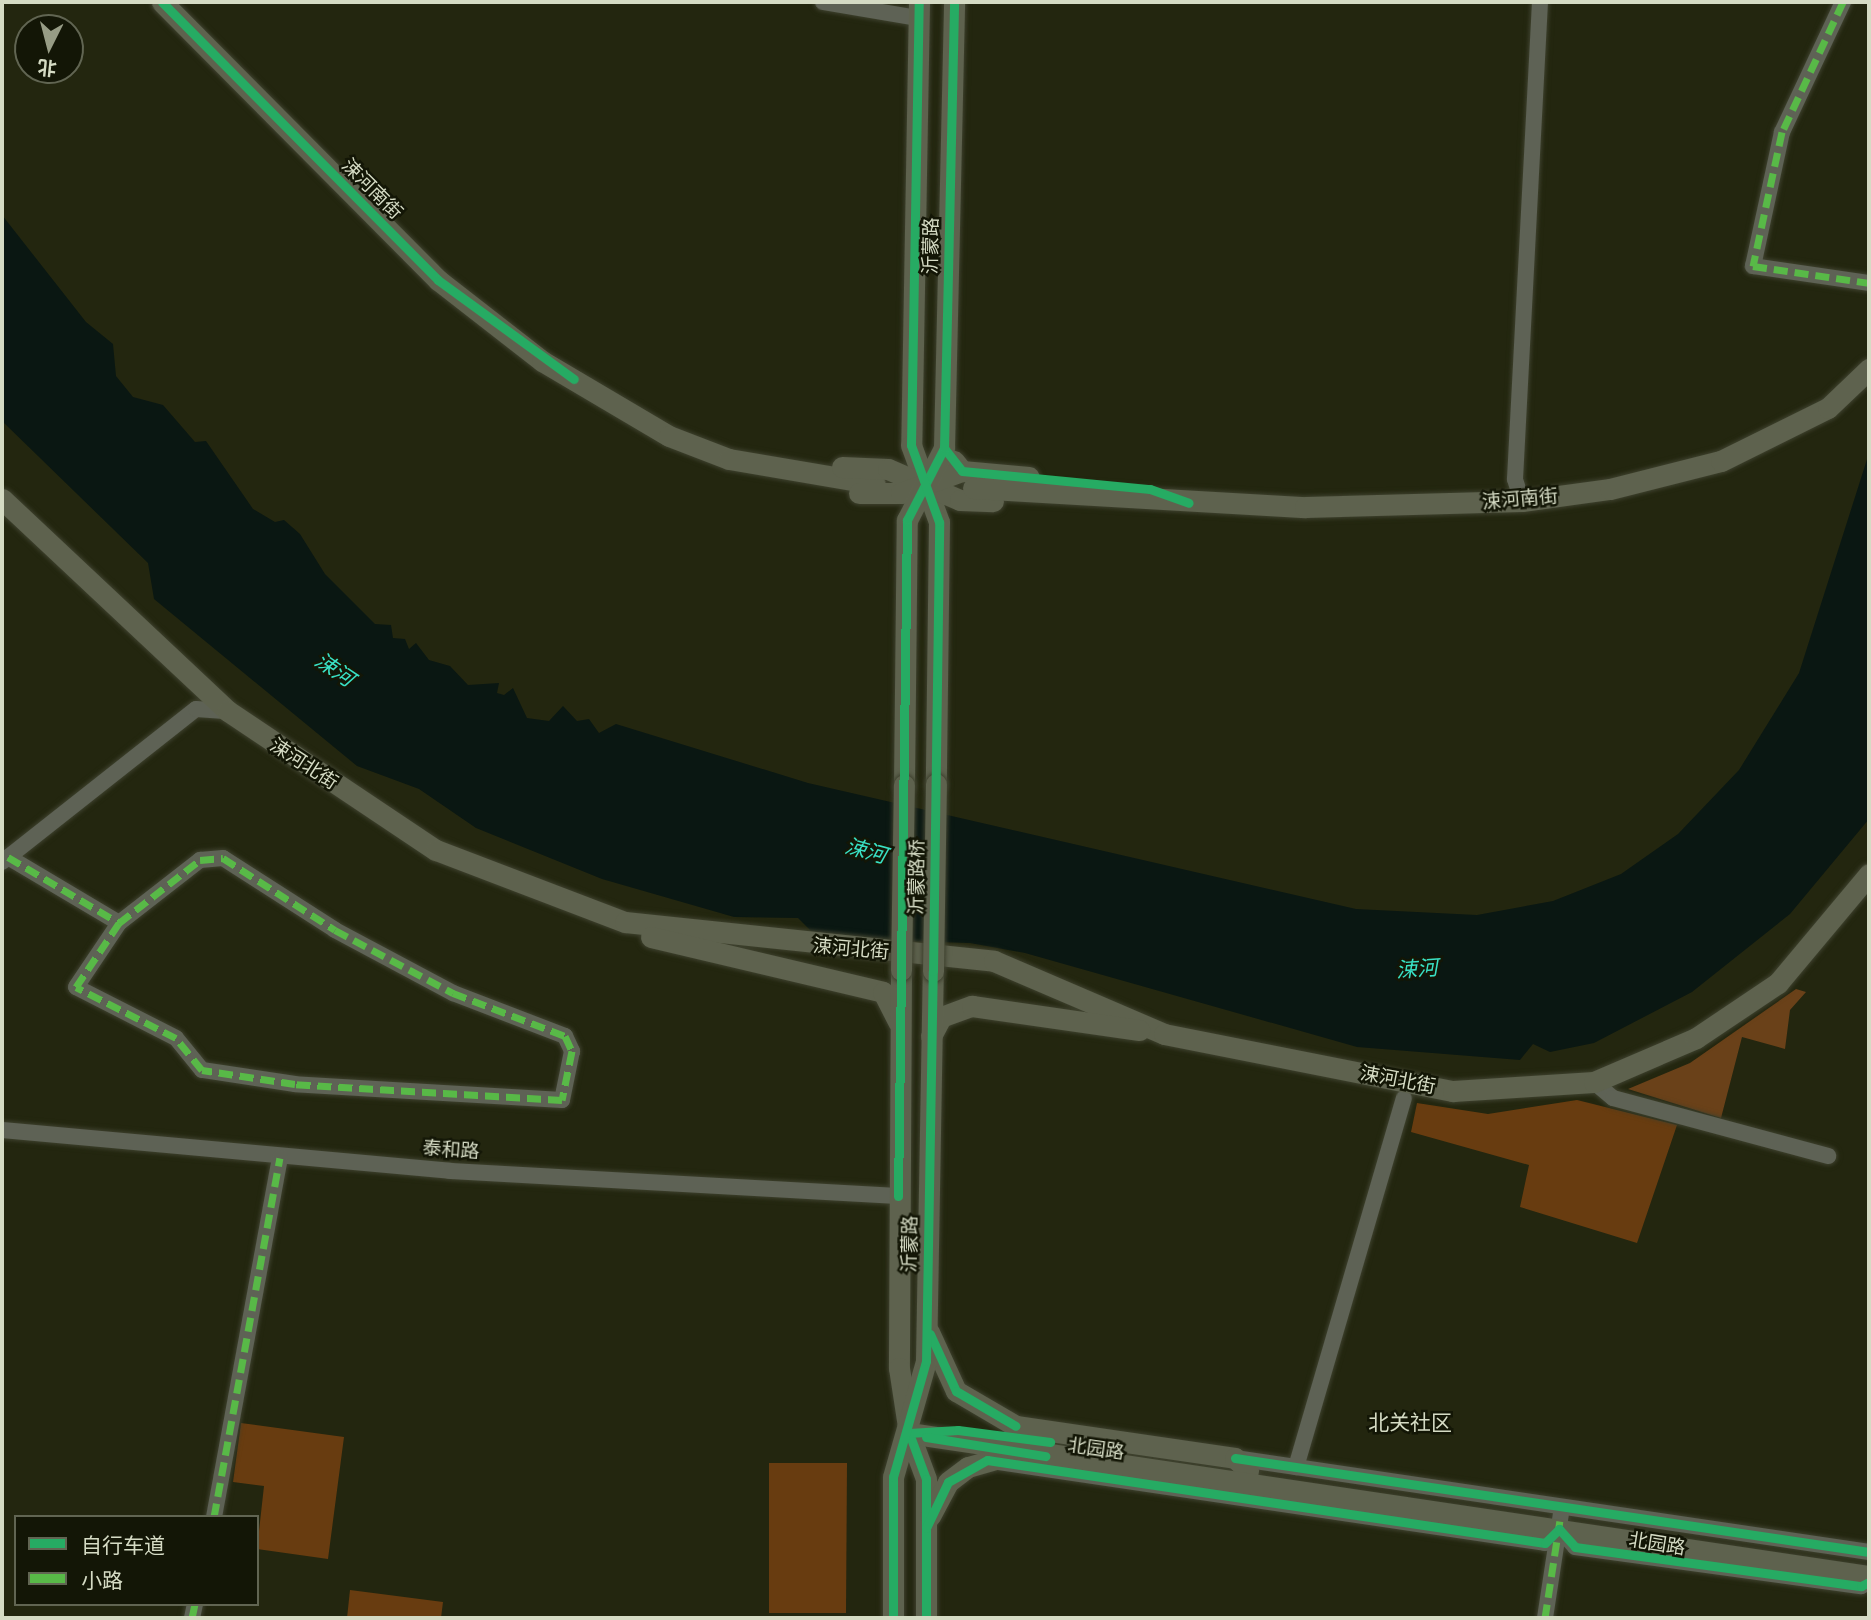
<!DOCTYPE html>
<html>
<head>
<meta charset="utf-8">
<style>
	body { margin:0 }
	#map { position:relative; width:1871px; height:1620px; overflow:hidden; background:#23260f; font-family:"Open Sans","Noto Sans SC",sans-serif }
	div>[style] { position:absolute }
	.green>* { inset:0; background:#683c10 }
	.forest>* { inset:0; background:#6a4119 }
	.water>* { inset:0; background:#0a1712 }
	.roads { filter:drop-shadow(0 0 2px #3e412e) drop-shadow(0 0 2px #3e412e) }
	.minor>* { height:16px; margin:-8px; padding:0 8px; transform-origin:8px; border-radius:8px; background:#5e6255 }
	.major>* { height:21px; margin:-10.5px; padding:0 10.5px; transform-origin:10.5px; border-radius:10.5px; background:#5e624e }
	.bridges { filter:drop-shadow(0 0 2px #3e412e) drop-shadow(0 0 2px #3e412e) }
	.major-bridge>* { height:21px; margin:-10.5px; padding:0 10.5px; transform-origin:10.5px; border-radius:10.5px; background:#5e624e }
	.quiet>* { height:7px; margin-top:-3.5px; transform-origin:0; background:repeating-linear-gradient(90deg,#58b947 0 14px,transparent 0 21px) }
	.cycleway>* { height:9px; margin:-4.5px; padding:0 4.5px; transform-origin:4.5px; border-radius:4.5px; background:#26ab63 }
	span { translate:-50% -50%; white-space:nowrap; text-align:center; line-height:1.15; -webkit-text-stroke:5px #131606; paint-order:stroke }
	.street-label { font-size:19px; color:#d5dbc4 }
	.water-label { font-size:21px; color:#39e1c5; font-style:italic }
	.neighbourhood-label { font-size:21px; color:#d5dbc4 }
	.frame { position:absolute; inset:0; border:4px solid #d5dbc4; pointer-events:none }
	.legend { position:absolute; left:14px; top:1515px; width:245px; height:91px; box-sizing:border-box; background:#131606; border:2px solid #616552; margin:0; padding:9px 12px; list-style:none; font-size:21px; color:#d5dbc4 }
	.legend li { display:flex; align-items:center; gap:14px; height:35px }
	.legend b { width:35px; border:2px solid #616552 }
	.north { position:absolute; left:14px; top:14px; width:70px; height:70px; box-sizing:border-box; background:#131606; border:2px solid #616552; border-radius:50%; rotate:186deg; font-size:19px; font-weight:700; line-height:28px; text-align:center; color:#d5dbc4 }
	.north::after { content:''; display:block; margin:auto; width:24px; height:32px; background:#979c85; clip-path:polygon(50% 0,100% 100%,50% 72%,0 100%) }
</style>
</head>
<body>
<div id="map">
	<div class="green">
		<div style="clip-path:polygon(1577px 1100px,1677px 1125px,1637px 1243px,1520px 1207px,1529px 1165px,1411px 1132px,1417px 1103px,1488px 1114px)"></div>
		<div style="clip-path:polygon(241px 1423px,344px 1437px,328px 1559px,257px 1549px,264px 1486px,233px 1482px)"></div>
		<div style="clip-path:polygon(769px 1463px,847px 1463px,846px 1613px,769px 1613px)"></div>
		<div style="clip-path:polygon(350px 1590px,443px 1602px,441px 1618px,347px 1618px)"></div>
	</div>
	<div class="forest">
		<div style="clip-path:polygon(1796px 989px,1806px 992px,1790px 1010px,1785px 1049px,1742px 1037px,1721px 1118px,1628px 1089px,1690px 1063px)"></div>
	</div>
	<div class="water">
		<div style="clip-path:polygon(2px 215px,86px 322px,113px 344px,116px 376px,133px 397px,163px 405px,195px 442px,206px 441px,253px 509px,275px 522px,284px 520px,300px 534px,325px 574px,375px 624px,391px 625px,393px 638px,405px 639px,409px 649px,416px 643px,429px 660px,450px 666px,468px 685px,499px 683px,497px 693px,504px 695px,513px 688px,527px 718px,549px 721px,563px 706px,577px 721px,589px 719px,599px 733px,616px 724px,808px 783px,1356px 909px,1477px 915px,1553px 901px,1621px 874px,1678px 834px,1739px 770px,1799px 673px,1869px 453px,1869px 819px,1790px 914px,1692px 992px,1594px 1043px,1550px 1052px,1533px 1044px,1520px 1060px,1357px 1047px,1025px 953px,970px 943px,819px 939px,798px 918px,734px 917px,602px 879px,476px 828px,419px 789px,357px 766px,154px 599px,148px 563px,2px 421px)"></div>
	</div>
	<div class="roads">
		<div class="minor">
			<div style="left:823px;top:2px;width:96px;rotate:9.6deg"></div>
			<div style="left:1843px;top:2px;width:144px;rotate:115.1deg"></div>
			<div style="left:1782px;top:132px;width:137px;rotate:102.2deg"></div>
			<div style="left:1753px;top:266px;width:117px;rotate:8.3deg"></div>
			<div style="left:1522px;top:501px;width:23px;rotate:-108deg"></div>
			<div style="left:1515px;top:479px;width:478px;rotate:-87deg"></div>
			<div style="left:8px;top:857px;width:129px;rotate:30.7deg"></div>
			<div style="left:223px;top:858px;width:133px;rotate:32.7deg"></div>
			<div style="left:335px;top:930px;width:134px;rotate:28.1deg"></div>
			<div style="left:453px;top:993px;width:120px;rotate:21deg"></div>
			<div style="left:565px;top:1036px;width:17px;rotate:65deg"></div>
			<div style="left:572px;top:1051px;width:50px;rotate:101.5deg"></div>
			<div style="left:562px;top:1100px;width:267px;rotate:-176.6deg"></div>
			<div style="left:295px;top:1084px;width:94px;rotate:-171.4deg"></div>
			<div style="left:202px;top:1070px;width:41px;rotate:-129.1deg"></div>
			<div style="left:176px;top:1038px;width:112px;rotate:-153deg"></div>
			<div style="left:76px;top:987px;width:77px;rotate:-56.1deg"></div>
			<div style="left:119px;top:923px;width:103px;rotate:-37.9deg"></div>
			<div style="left:200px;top:860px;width:23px;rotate:-5deg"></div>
			<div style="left:2px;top:862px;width:247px;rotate:-38.3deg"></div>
			<div style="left:196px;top:709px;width:32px;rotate:4deg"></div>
			<div style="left:1594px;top:1082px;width:25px;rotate:40deg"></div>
			<div style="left:1613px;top:1098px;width:223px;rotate:15.1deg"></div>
			<div style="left:2px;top:1130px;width:450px;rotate:5.2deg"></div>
			<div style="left:450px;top:1171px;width:449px;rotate:3.2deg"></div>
			<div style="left:1235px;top:1458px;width:641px;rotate:8.43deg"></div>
			<div style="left:992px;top:1461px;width:559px;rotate:8.43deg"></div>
			<div style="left:1545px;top:1543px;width:20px;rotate:-45deg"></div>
			<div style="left:1559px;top:1529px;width:24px;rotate:48deg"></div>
			<div style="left:1575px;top:1547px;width:289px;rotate:7.8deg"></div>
			<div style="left:1861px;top:1586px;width:9px;rotate:-27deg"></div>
			<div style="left:1296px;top:1467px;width:384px;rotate:-73.7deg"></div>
			<div style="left:214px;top:1517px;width:365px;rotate:-79.6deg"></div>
			<div style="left:192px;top:1618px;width:14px;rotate:-78deg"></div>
			<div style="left:1545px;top:1618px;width:105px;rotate:-81.3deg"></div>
		</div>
		<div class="major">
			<div style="left:162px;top:2px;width:392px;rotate:45.2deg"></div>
			<div style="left:438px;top:280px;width:132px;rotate:37.9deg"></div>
			<div style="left:542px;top:361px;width:147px;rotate:30.6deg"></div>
			<div style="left:669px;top:436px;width:64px;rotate:21deg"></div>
			<div style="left:729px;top:459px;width:148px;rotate:9.7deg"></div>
			<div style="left:919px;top:2px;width:443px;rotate:91deg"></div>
			<div style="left:911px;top:445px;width:82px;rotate:70deg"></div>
			<div style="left:939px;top:522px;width:262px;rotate:90.7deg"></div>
			<div style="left:954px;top:461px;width:13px;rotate:51deg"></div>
			<div style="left:962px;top:471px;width:67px;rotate:5.1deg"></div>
			<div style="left:842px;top:467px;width:46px;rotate:2.5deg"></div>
			<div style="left:888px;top:469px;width:78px;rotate:23.3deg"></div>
			<div style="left:960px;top:500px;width:33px;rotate:2deg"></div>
			<div style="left:973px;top:488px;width:333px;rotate:3.3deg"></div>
			<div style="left:1305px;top:507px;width:217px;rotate:-1.6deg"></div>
			<div style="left:1522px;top:501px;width:89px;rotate:-7.8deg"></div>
			<div style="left:1610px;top:489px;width:114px;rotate:-14.2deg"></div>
			<div style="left:1721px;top:461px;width:119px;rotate:-26.4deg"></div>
			<div style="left:1828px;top:408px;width:57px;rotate:-43.6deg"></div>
			<div style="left:859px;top:493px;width:42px"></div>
			<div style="left:901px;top:493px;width:65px;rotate:-19.8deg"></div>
			<div style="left:2px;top:499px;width:310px;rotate:43.2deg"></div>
			<div style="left:228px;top:711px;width:250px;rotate:33.8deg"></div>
			<div style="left:436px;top:850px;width:202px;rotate:20.9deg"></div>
			<div style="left:625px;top:922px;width:371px;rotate:6deg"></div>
			<div style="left:994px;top:961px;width:185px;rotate:23.2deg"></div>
			<div style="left:1164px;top:1034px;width:295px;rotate:11.2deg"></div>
			<div style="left:1453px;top:1091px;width:141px;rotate:-3.7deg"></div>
			<div style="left:1594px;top:1082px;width:111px;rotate:-23.3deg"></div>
			<div style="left:1696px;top:1038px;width:99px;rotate:-33.9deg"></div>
			<div style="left:1778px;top:983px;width:142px;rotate:-50.1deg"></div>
			<div style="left:904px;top:785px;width:265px;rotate:-89.4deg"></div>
			<div style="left:907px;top:520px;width:81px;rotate:-62.8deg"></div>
			<div style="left:944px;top:448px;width:446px;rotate:-88.7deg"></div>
			<div style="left:651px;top:937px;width:238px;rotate:13.3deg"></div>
			<div style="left:883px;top:992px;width:34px;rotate:63deg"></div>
			<div style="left:901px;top:970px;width:398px;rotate:90.3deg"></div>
			<div style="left:899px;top:1368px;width:66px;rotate:81.3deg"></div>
			<div style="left:909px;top:1433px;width:49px;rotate:69.7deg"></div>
			<div style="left:926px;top:1479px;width:139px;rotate:90deg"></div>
			<div style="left:931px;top:1036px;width:21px;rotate:-62deg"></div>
			<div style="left:941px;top:1017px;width:33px;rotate:-20deg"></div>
			<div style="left:972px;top:1006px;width:169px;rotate:8.2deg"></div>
			<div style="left:929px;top:1332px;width:65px;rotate:65.4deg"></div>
			<div style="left:956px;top:1391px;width:69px;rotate:30.3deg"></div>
			<div style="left:1016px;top:1426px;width:221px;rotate:8.3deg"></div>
			<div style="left:1235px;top:1458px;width:18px;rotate:43deg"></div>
			<div style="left:909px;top:1433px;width:971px;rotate:8.47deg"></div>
			<div style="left:930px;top:1516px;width:38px;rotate:-62deg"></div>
			<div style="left:948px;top:1482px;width:25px;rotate:-37deg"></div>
			<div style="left:968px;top:1467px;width:40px;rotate:-16deg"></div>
			<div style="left:893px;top:1618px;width:141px;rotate:-90deg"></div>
			<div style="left:893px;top:1477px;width:121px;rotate:-74.1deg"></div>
			<div style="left:926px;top:1361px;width:390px;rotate:-89deg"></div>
		</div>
	</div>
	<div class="bridges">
		<div class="major-bridge">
			<div style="left:901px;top:970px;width:185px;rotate:-89.1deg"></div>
			<div style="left:933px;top:971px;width:187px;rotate:-89.1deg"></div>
		</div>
	</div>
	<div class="quiet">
		<div style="left:1843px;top:2px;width:144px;rotate:115.1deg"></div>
		<div style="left:1782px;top:132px;width:137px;rotate:102.2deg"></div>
		<div style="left:1753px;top:266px;width:117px;rotate:8.3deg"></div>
		<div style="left:8px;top:857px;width:129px;rotate:30.7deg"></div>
		<div style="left:223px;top:858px;width:133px;rotate:32.7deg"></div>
		<div style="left:335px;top:930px;width:134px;rotate:28.1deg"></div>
		<div style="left:453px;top:993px;width:120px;rotate:21deg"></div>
		<div style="left:565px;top:1036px;width:17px;rotate:65deg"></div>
		<div style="left:572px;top:1051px;width:50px;rotate:101.5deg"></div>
		<div style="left:562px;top:1100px;width:267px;rotate:-176.6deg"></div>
		<div style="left:295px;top:1084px;width:94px;rotate:-171.4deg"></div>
		<div style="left:202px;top:1070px;width:41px;rotate:-129.1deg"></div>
		<div style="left:176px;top:1038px;width:112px;rotate:-153deg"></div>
		<div style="left:76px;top:987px;width:77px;rotate:-56.1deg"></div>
		<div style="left:119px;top:923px;width:103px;rotate:-37.9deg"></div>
		<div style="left:200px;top:860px;width:23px;rotate:-5deg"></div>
		<div style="left:214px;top:1517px;width:365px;rotate:-79.6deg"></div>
		<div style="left:192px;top:1618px;width:14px;rotate:-78deg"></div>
		<div style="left:1545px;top:1618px;width:105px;rotate:-81.3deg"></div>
	</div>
	<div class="cycleway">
		<div style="left:162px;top:2px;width:392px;rotate:45.2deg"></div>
		<div style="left:438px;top:280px;width:168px;rotate:36.1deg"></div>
		<div style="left:944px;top:448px;width:29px;rotate:52deg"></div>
		<div style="left:962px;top:471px;width:189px;rotate:5.5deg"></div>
		<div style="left:1150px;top:489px;width:41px;rotate:19.7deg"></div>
		<div style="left:898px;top:1196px;width:676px;rotate:-89.24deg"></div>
		<div style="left:907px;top:520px;width:81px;rotate:-62.8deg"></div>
		<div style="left:944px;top:448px;width:446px;rotate:-88.7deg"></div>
		<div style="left:930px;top:1334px;width:63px;rotate:65.5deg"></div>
		<div style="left:956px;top:1391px;width:69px;rotate:30.3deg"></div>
		<div style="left:909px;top:1433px;width:49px;rotate:69.7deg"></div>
		<div style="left:926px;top:1479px;width:139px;rotate:90deg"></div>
		<div style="left:909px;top:1433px;width:49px;rotate:-3.5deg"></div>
		<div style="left:958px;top:1430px;width:93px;rotate:7.4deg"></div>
		<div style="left:926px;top:1437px;width:121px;rotate:9.1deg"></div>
		<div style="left:1235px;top:1458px;width:641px;rotate:8.43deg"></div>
		<div style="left:926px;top:1528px;width:51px;rotate:-64.4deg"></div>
		<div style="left:948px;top:1482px;width:45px;rotate:-29.4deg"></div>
		<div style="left:987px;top:1460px;width:564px;rotate:8.46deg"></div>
		<div style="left:1545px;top:1543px;width:20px;rotate:-45deg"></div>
		<div style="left:1559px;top:1529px;width:24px;rotate:48deg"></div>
		<div style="left:1575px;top:1547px;width:289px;rotate:7.8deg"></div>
		<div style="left:1861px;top:1586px;width:9px;rotate:-27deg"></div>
		<div style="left:893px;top:1618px;width:141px;rotate:-90deg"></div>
		<div style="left:893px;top:1477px;width:121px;rotate:-74.1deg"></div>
		<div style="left:926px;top:1361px;width:390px;rotate:-89deg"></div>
		<div style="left:933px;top:971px;width:449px;rotate:-89.2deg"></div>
		<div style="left:939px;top:522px;width:82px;rotate:-110deg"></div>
		<div style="left:911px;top:445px;width:443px;rotate:-89deg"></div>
	</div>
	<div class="street-label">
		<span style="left:372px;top:189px;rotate:45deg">涑河南街</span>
		<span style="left:931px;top:246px;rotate:-89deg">沂蒙路</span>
		<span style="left:1520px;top:499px;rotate:-5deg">涑河南街</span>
		<span style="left:304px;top:764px;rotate:33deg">涑河北街</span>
		<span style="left:917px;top:877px;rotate:-89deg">沂蒙路桥</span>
		<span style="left:851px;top:949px;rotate:5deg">涑河北街</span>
		<span style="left:1398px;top:1080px;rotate:11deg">涑河北街</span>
		<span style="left:451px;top:1150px;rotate:4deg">泰和路</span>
		<span style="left:910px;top:1244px;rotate:-89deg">沂蒙路</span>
		<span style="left:1096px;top:1449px;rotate:8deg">北园路</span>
		<span style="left:1657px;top:1544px;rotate:9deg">北园路</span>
	</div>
	<div class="water-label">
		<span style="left:335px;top:669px;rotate:34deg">涑河</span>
		<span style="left:866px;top:850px;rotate:15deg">涑河</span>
		<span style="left:1417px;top:968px;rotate:-4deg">涑河</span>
	</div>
	<div class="neighbourhood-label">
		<span style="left:1410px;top:1422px">北关社区</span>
	</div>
	<div class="frame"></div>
	<ul class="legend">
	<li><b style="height:9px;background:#26ab63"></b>自行车道</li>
	<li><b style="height:9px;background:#58b947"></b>小路</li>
	</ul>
	<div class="north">北</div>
</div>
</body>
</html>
